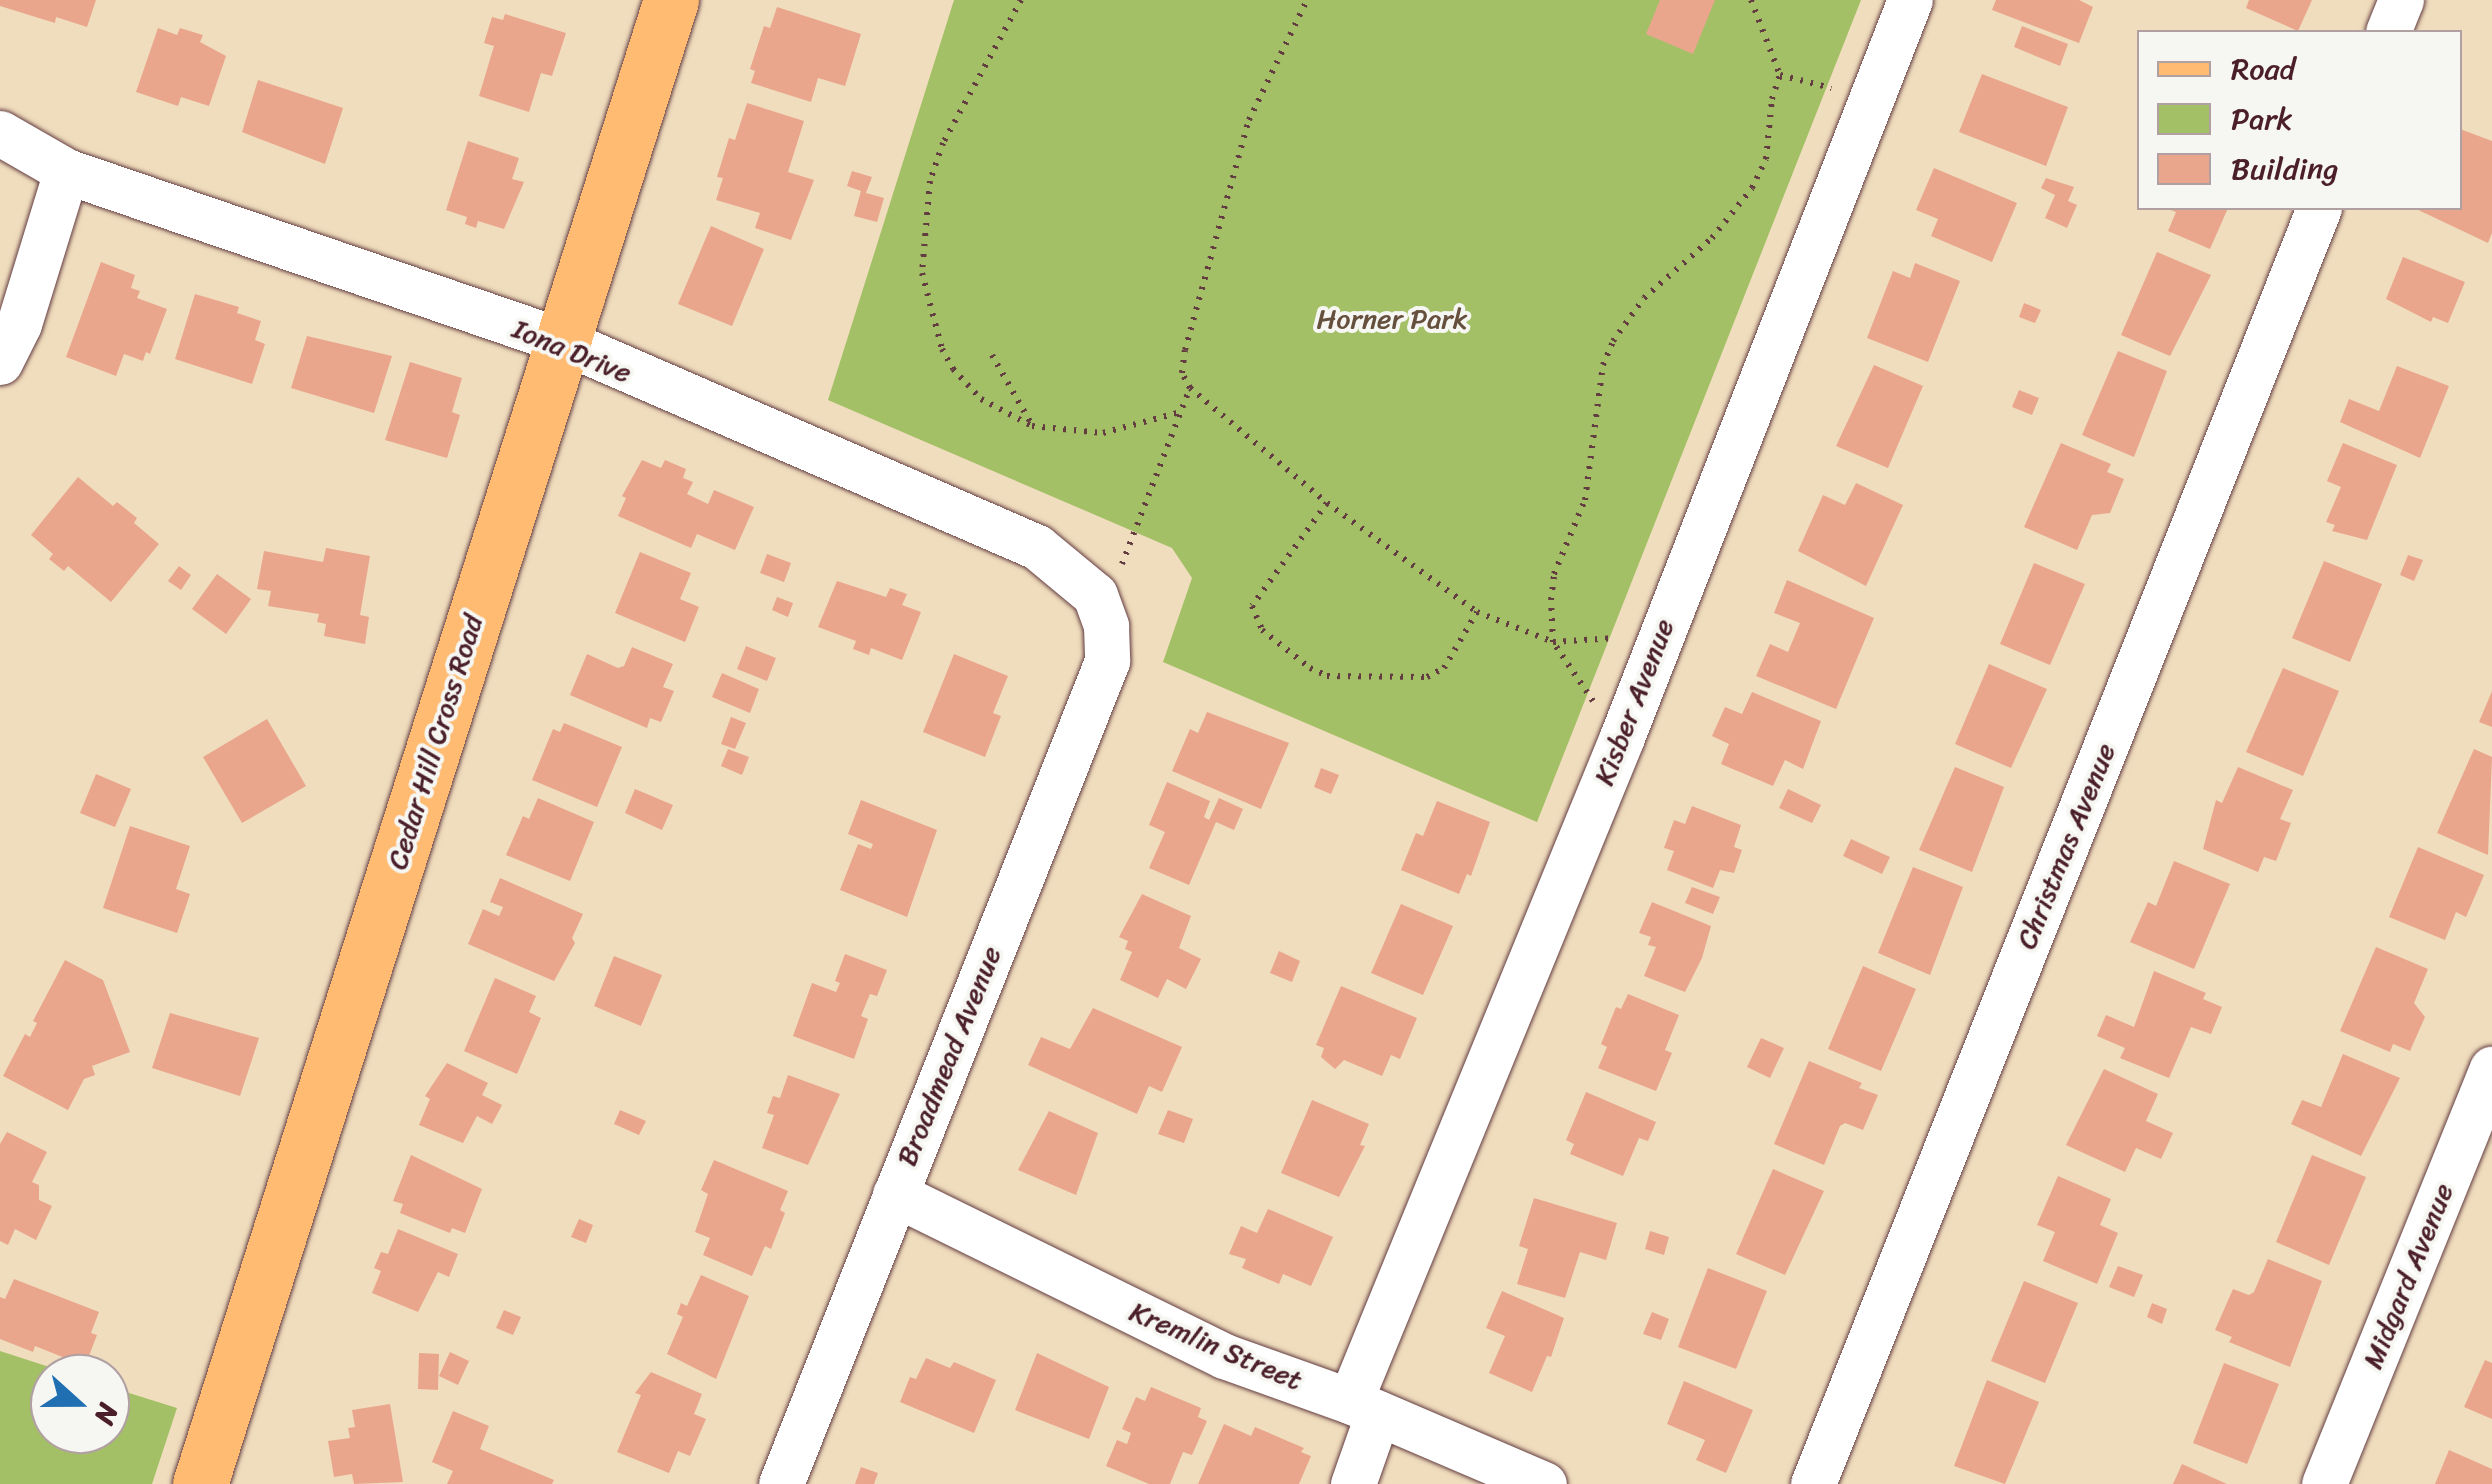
<!DOCTYPE html>
<html>
<head>
<meta charset="utf-8">
<style>
	body { margin:0 }
	#map { position:relative; width:2492px; height:1484px; overflow:hidden; background:#f0ddbd; font-family:Sriracha,sans-serif }
	div>[style] { position:absolute }
	.green>* { inset:0; background:#a4c067 }
	.building>* { inset:0; background:#e9a68d }
	.path>* { height:6px; margin-top:-3px; transform-origin:0; background:repeating-linear-gradient(90deg,#633c41 0 2.5px,transparent 0 10.5px) }
	.roads { filter:drop-shadow(0 0 2px #633c41) drop-shadow(0 0 2px #633c41) }
	.minor>* { height:45px; margin:-22.5px; padding:0 22.5px; transform-origin:22.5px; border-radius:22.5px; background:#fff }
	.major>* { height:55px; margin:-27.5px; padding:0 27.5px; transform-origin:27.5px; border-radius:27.5px; background:#ffbb71 }
	span { translate:-50% -50%; white-space:nowrap; text-align:center; line-height:1.15; -webkit-text-stroke:8px #f6f6f2; paint-order:stroke }
	.park-label { font-size:28px; color:#654f3d }
	.street-label { font-size:28px; color:#4a1f2b }
	.legend { position:absolute; left:2137px; top:30px; width:325px; height:180px; box-sizing:border-box; background:#f6f6f2; border:2px solid #b1a0a2; margin:0; padding:12px 18px; list-style:none; font-size:30px; color:#4a1f2b }
	.legend li { display:flex; align-items:center; gap:20px; height:50px }
	.legend b { width:50px; border:2px solid #b1a0a2 }
	.north { position:absolute; left:30px; top:1354px; width:100px; height:100px; box-sizing:border-box; background:#f6f6f2; border:2px solid #b1a0a2; border-radius:50%; rotate:111deg; font-size:28px; font-weight:700; line-height:40px; text-align:center; color:#4a1f2b }
	.north::after { content:''; display:block; margin:auto; width:35px; height:45px; background:#1f6fb2; clip-path:polygon(50% 0,100% 100%,50% 72%,0 100%) }
</style>
</head>
<body>
<div id="map">
	<div class="green">
		<div style="clip-path:polygon(954px 0,1861px 0,1537px 822px,1163px 662px,1192px 578px,1172px 548px,828px 400px)"></div>
		<div style="clip-path:polygon(0 1351px,71px 1374px,50px 1374px,50px 1434px,110px 1434px,110px 1387px,177px 1408px,152px 1484px,0 1484px)"></div>
	</div>
	<div class="building">
		<div style="clip-path:polygon(0 0,96px 0,87px 27px,56px 17px,55px 23px,0 6px)"></div>
		<div style="clip-path:polygon(1660px 0,1715px 0,1693px 54px,1646px 34px)"></div>
		<div style="clip-path:polygon(1996px 0,2079px 0,2093px 7px,2079px 43px,1992px 10px)"></div>
		<div style="clip-path:polygon(2249px 0,2312px 0,2298px 31px,2246px 8px)"></div>
		<div style="clip-path:polygon(777px 7px,861px 34px,845px 86px,818px 78px,811px 102px,751px 83px,755px 71px,750px 69px,764px 26px,770px 28px)"></div>
		<div style="clip-path:polygon(505px 14px,566px 33px,552px 76px,541px 73px,529px 112px,479px 96px,494px 46px,484px 43px,492px 17px,503px 20px)"></div>
		<div style="clip-path:polygon(2022px 26px,2068px 44px,2060px 66px,2014px 47px)"></div>
		<div style="clip-path:polygon(158px 28px,177px 35px,180px 28px,203px 35px,200px 42px,226px 56px,209px 106px,181px 97px,178px 106px,136px 92px)"></div>
		<div style="clip-path:polygon(1982px 74px,2068px 107px,2046px 166px,1959px 132px)"></div>
		<div style="clip-path:polygon(258px 80px,343px 108px,325px 164px,242px 132px)"></div>
		<div style="clip-path:polygon(747px 103px,804px 121px,788px 172px,814px 180px,791px 240px,755px 228px,760px 213px,716px 200px,723px 178px,717px 177px,729px 138px,735px 140px)"></div>
		<div style="clip-path:polygon(2460px 129px,2492px 141px,2492px 233px,2488px 243px,2414px 208px,2460px 208px)"></div>
		<div style="clip-path:polygon(468px 141px,519px 158px,512px 179px,524px 182px,504px 229px,478px 221px,476px 228px,465px 224px,467px 217px,446px 210px)"></div>
		<div style="clip-path:polygon(1934px 168px,2017px 203px,1992px 262px,1931px 236px,1938px 219px,1916px 210px)"></div>
		<div style="clip-path:polygon(852px 171px,872px 177px,866px 193px,884px 198px,877px 222px,854px 216px,861px 191px,847px 186px)"></div>
		<div style="clip-path:polygon(2046px 178px,2074px 187px,2068px 201px,2077px 205px,2067px 228px,2045px 218px,2055px 195px,2041px 188px)"></div>
		<div style="clip-path:polygon(2165px 208px,2228px 208px,2210px 249px,2168px 231px,2176px 212px)"></div>
		<div style="clip-path:polygon(711px 226px,764px 249px,732px 326px,678px 304px)"></div>
		<div style="clip-path:polygon(2157px 252px,2211px 275px,2170px 356px,2121px 335px)"></div>
		<div style="clip-path:polygon(2403px 257px,2465px 282px,2448px 323px,2433px 317px,2431px 322px,2386px 299px)"></div>
		<div style="clip-path:polygon(101px 262px,135px 275px,131px 288px,140px 291px,137px 298px,167px 309px,150px 354px,146px 352px,143px 361px,124px 354px,116px 376px,66px 357px)"></div>
		<div style="clip-path:polygon(1915px 263px,1960px 281px,1928px 362px,1867px 338px,1893px 271px,1910px 278px)"></div>
		<div style="clip-path:polygon(195px 294px,239px 307px,237px 313px,261px 321px,255px 340px,265px 344px,252px 384px,175px 359px)"></div>
		<div style="clip-path:polygon(2024px 303px,2041px 310px,2035px 323px,2019px 317px)"></div>
		<div style="clip-path:polygon(307px 336px,392px 356px,374px 413px,291px 388px)"></div>
		<div style="clip-path:polygon(2118px 351px,2167px 371px,2134px 457px,2082px 435px)"></div>
		<div style="clip-path:polygon(410px 362px,462px 378px,452px 412px,460px 415px,447px 458px,385px 440px)"></div>
		<div style="clip-path:polygon(1874px 365px,1923px 386px,1888px 468px,1836px 446px)"></div>
		<div style="clip-path:polygon(2397px 366px,2449px 386px,2420px 458px,2340px 422px,2349px 399px,2379px 411px)"></div>
		<div style="clip-path:polygon(2019px 390px,2039px 398px,2032px 415px,2012px 407px)"></div>
		<div style="clip-path:polygon(2061px 443px,2111px 464px,2107px 472px,2124px 479px,2110px 513px,2092px 515px,2077px 550px,2024px 527px)"></div>
		<div style="clip-path:polygon(2343px 443px,2397px 465px,2367px 540px,2332px 531px,2335px 525px,2326px 522px,2341px 487px,2327px 481px)"></div>
		<div style="clip-path:polygon(642px 460px,661px 468px,665px 460px,686px 469px,683px 478px,693px 482px,687px 494px,708px 504px,714px 490px,754px 507px,735px 550px,697px 534px,691px 548px,618px 516px,626px 498px,622px 496px)"></div>
		<div style="clip-path:polygon(78px 477px,113px 506px,117px 502px,137px 518px,134px 523px,159px 544px,111px 602px,68px 566px,64px 571px,49px 559px,53px 554px,31px 535px)"></div>
		<div style="clip-path:polygon(1856px 483px,1903px 505px,1866px 586px,1798px 551px,1823px 495px,1845px 505px)"></div>
		<div style="clip-path:polygon(326px 548px,370px 556px,360px 615px,369px 617px,365px 644px,324px 636px,326px 624px,317px 622px,319px 614px,268px 606px,271px 591px,257px 589px,264px 551px,323px 562px)"></div>
		<div style="clip-path:polygon(640px 552px,691px 573px,680px 599px,699px 607px,685px 642px,615px 613px)"></div>
		<div style="clip-path:polygon(767px 554px,791px 563px,784px 582px,760px 573px)"></div>
		<div style="clip-path:polygon(2408px 555px,2423px 560px,2414px 581px,2400px 575px)"></div>
		<div style="clip-path:polygon(2324px 561px,2382px 584px,2350px 662px,2292px 638px)"></div>
		<div style="clip-path:polygon(2034px 563px,2085px 584px,2050px 665px,2000px 644px)"></div>
		<div style="clip-path:polygon(179px 566px,191px 575px,181px 590px,168px 581px)"></div>
		<div style="clip-path:polygon(217px 574px,251px 599px,226px 634px,192px 609px)"></div>
		<div style="clip-path:polygon(1787px 580px,1874px 618px,1836px 709px,1756px 676px,1770px 644px,1788px 652px,1800px 623px,1774px 613px)"></div>
		<div style="clip-path:polygon(837px 581px,886px 597px,890px 588px,907px 594px,902px 605px,921px 612px,902px 660px,871px 648px,869px 655px,853px 649px,856px 641px,818px 627px)"></div>
		<div style="clip-path:polygon(777px 597px,793px 603px,788px 617px,772px 610px)"></div>
		<div style="clip-path:polygon(746px 646px,776px 658px,767px 681px,737px 669px)"></div>
		<div style="clip-path:polygon(632px 647px,673px 664px,663px 687px,674px 691px,661px 722px,650px 718px,647px 728px,570px 695px,587px 654px,618px 668px,624px 666px)"></div>
		<div style="clip-path:polygon(954px 654px,1008px 676px,993px 713px,1001px 716px,985px 757px,923px 732px)"></div>
		<div style="clip-path:polygon(1989px 664px,2047px 689px,2011px 768px,1955px 744px)"></div>
		<div style="clip-path:polygon(2283px 668px,2339px 691px,2303px 776px,2246px 752px)"></div>
		<div style="clip-path:polygon(722px 673px,759px 689px,750px 713px,712px 697px)"></div>
		<div style="clip-path:polygon(2492px 691px,2492px 727px,2479px 722px)"></div>
		<div style="clip-path:polygon(1752px 692px,1821px 721px,1803px 769px,1785px 760px,1773px 786px,1721px 764px,1729px 744px,1712px 736px,1725px 707px,1742px 714px)"></div>
		<div style="clip-path:polygon(1207px 712px,1289px 743px,1261px 809px,1172px 771px,1190px 729px,1198px 733px)"></div>
		<div style="clip-path:polygon(731px 717px,746px 723px,735px 749px,721px 744px)"></div>
		<div style="clip-path:polygon(267px 719px,306px 786px,242px 823px,203px 757px)"></div>
		<div style="clip-path:polygon(564px 723px,622px 747px,597px 807px,532px 780px,553px 729px,560px 732px)"></div>
		<div style="clip-path:polygon(728px 749px,749px 757px,742px 775px,721px 766px)"></div>
		<div style="clip-path:polygon(2474px 749px,2492px 757px,2488px 855px,2437px 833px)"></div>
		<div style="clip-path:polygon(1955px 767px,2004px 787px,1972px 872px,1919px 850px)"></div>
		<div style="clip-path:polygon(2238px 767px,2293px 790px,2280px 819px,2291px 823px,2276px 861px,2264px 857px,2258px 872px,2203px 849px,2216px 800px,2222px 803px)"></div>
		<div style="clip-path:polygon(1321px 768px,1339px 775px,1331px 794px,1314px 787px)"></div>
		<div style="clip-path:polygon(96px 774px,131px 789px,115px 827px,80px 813px)"></div>
		<div style="clip-path:polygon(1167px 782px,1210px 801px,1204px 817px,1209px 820px,1219px 798px,1243px 809px,1234px 830px,1216px 822px,1189px 885px,1149px 868px,1165px 832px,1149px 825px)"></div>
		<div style="clip-path:polygon(635px 789px,673px 805px,662px 830px,625px 813px)"></div>
		<div style="clip-path:polygon(1788px 789px,1821px 805px,1812px 823px,1779px 808px)"></div>
		<div style="clip-path:polygon(538px 798px,594px 822px,570px 881px,506px 855px,523px 816px,529px 819px)"></div>
		<div style="clip-path:polygon(861px 800px,937px 830px,907px 917px,840px 890px,858px 844px,871px 849px,873px 844px,848px 834px)"></div>
		<div style="clip-path:polygon(1437px 801px,1490px 822px,1471px 876px,1467px 874px,1459px 894px,1401px 870px,1416px 833px,1423px 836px)"></div>
		<div style="clip-path:polygon(1692px 806px,1741px 825px,1734px 847px,1742px 850px,1734px 873px,1720px 870px,1713px 888px,1667px 870px,1674px 851px,1664px 848px,1674px 820px,1685px 824px)"></div>
		<div style="clip-path:polygon(130px 826px,190px 846px,176px 889px,190px 894px,177px 933px,103px 908px)"></div>
		<div style="clip-path:polygon(1851px 839px,1890px 857px,1882px 874px,1843px 856px)"></div>
		<div style="clip-path:polygon(2418px 847px,2484px 875px,2466px 917px,2456px 912px,2445px 940px,2389px 917px)"></div>
		<div style="clip-path:polygon(2174px 861px,2230px 884px,2194px 969px,2130px 942px,2148px 902px,2156px 906px)"></div>
		<div style="clip-path:polygon(1913px 867px,1963px 887px,1930px 975px,1878px 953px)"></div>
		<div style="clip-path:polygon(500px 878px,583px 914px,572px 938px,575px 943px,554px 981px,468px 944px,483px 909px,499px 916px,503px 907px,490px 902px)"></div>
		<div style="clip-path:polygon(1692px 887px,1720px 897px,1713px 914px,1685px 903px)"></div>
		<div style="clip-path:polygon(1142px 894px,1191px 916px,1179px 948px,1201px 959px,1186px 989px,1167px 979px,1158px 998px,1120px 980px,1132px 952px,1125px 949px,1128px 941px,1119px 937px)"></div>
		<div style="clip-path:polygon(1652px 902px,1711px 926px,1702px 958px,1685px 992px,1644px 976px,1656px 947px,1648px 945px,1651px 937px,1639px 933px)"></div>
		<div style="clip-path:polygon(1401px 904px,1453px 926px,1423px 995px,1371px 973px)"></div>
		<div style="clip-path:polygon(2376px 947px,2428px 969px,2414px 1003px,2425px 1017px,2410px 1051px,2393px 1044px,2390px 1052px,2340px 1031px)"></div>
		<div style="clip-path:polygon(1279px 951px,1300px 961px,1292px 982px,1270px 973px)"></div>
		<div style="clip-path:polygon(845px 954px,887px 970px,877px 996px,870px 994px,861px 1016px,868px 1019px,854px 1059px,793px 1036px,812px 983px,836px 992px,840px 983px,835px 981px)"></div>
		<div style="clip-path:polygon(614px 956px,662px 975px,641px 1026px,594px 1006px)"></div>
		<div style="clip-path:polygon(65px 960px,103px 980px,130px 1052px,92px 1066px,95px 1075px,84px 1079px,68px 1110px,3px 1076px,25px 1034px,30px 1037px,37px 1023px,33px 1021px)"></div>
		<div style="clip-path:polygon(1863px 966px,1916px 989px,1881px 1071px,1828px 1049px)"></div>
		<div style="clip-path:polygon(2154px 971px,2206px 993px,2203px 999px,2222px 1007px,2211px 1034px,2191px 1027px,2169px 1078px,2120px 1058px,2125px 1048px,2097px 1036px,2106px 1015px,2134px 1027px)"></div>
		<div style="clip-path:polygon(495px 978px,536px 996px,529px 1012px,541px 1018px,517px 1074px,464px 1051px)"></div>
		<div style="clip-path:polygon(1341px 986px,1417px 1018px,1400px 1059px,1391px 1055px,1382px 1076px,1344px 1060px,1335px 1069px,1321px 1057px,1324px 1048px,1316px 1045px)"></div>
		<div style="clip-path:polygon(1628px 994px,1679px 1015px,1665px 1050px,1672px 1053px,1656px 1091px,1598px 1068px,1607px 1047px,1601px 1044px,1616px 1007px,1621px 1009px)"></div>
		<div style="clip-path:polygon(1093px 1008px,1182px 1047px,1162px 1092px,1149px 1086px,1137px 1114px,1028px 1065px,1041px 1037px,1070px 1049px)"></div>
		<div style="clip-path:polygon(170px 1013px,259px 1038px,240px 1096px,152px 1068px)"></div>
		<div style="clip-path:polygon(1761px 1038px,1784px 1048px,1770px 1078px,1747px 1067px)"></div>
		<div style="clip-path:polygon(2343px 1054px,2400px 1078px,2361px 1156px,2291px 1124px,2302px 1100px,2321px 1107px)"></div>
		<div style="clip-path:polygon(1809px 1061px,1862px 1083px,1859px 1088px,1878px 1095px,1863px 1130px,1845px 1123px,1840px 1126px,1824px 1165px,1774px 1144px)"></div>
		<div style="clip-path:polygon(447px 1063px,488px 1083px,482px 1095px,502px 1105px,492px 1124px,477px 1116px,463px 1143px,419px 1125px,430px 1099px,425px 1096px)"></div>
		<div style="clip-path:polygon(2104px 1069px,2158px 1094px,2146px 1121px,2173px 1133px,2161px 1159px,2136px 1148px,2125px 1172px,2066px 1145px)"></div>
		<div style="clip-path:polygon(788px 1075px,840px 1094px,808px 1165px,762px 1148px,774px 1115px,767px 1113px,773px 1096px,780px 1098px)"></div>
		<div style="clip-path:polygon(1586px 1092px,1656px 1122px,1648px 1141px,1639px 1138px,1623px 1176px,1570px 1154px,1574px 1144px,1566px 1140px)"></div>
		<div style="clip-path:polygon(1312px 1100px,1369px 1124px,1360px 1145px,1365px 1146px,1339px 1197px,1281px 1173px)"></div>
		<div style="clip-path:polygon(620px 1110px,646px 1121px,639px 1135px,614px 1124px)"></div>
		<div style="clip-path:polygon(1168px 1110px,1193px 1119px,1184px 1143px,1158px 1134px)"></div>
		<div style="clip-path:polygon(1049px 1111px,1098px 1133px,1076px 1195px,1018px 1170px)"></div>
		<div style="clip-path:polygon(7px 1132px,47px 1152px,32px 1182px,39px 1185px,39px 1200px,52px 1206px,36px 1240px,15px 1229px,8px 1245px,0 1241px,0 1144px)"></div>
		<div style="clip-path:polygon(411px 1155px,482px 1189px,465px 1233px,452px 1228px,450px 1233px,400px 1213px,403px 1204px,393px 1201px)"></div>
		<div style="clip-path:polygon(2312px 1155px,2366px 1177px,2329px 1265px,2276px 1242px)"></div>
		<div style="clip-path:polygon(714px 1160px,788px 1191px,780px 1210px,785px 1213px,771px 1249px,765px 1246px,752px 1276px,703px 1255px,710px 1238px,695px 1232px,708px 1194px,701px 1190px)"></div>
		<div style="clip-path:polygon(1773px 1169px,1824px 1191px,1785px 1275px,1736px 1254px)"></div>
		<div style="clip-path:polygon(2058px 1176px,2111px 1199px,2100px 1225px,2118px 1233px,2097px 1284px,2043px 1261px,2055px 1232px,2037px 1225px)"></div>
		<div style="clip-path:polygon(1534px 1198px,1617px 1223px,1606px 1260px,1580px 1252px,1565px 1298px,1517px 1284px,1528px 1249px,1519px 1246px)"></div>
		<div style="clip-path:polygon(1268px 1209px,1333px 1237px,1311px 1286px,1283px 1274px,1279px 1284px,1242px 1268px,1246px 1259px,1229px 1254px,1241px 1226px,1257px 1233px)"></div>
		<div style="clip-path:polygon(579px 1219px,593px 1225px,586px 1243px,571px 1237px)"></div>
		<div style="clip-path:polygon(398px 1229px,458px 1254px,449px 1277px,438px 1272px,418px 1312px,372px 1293px,381px 1271px,374px 1268px,381px 1252px,388px 1254px)"></div>
		<div style="clip-path:polygon(1650px 1231px,1669px 1237px,1664px 1255px,1645px 1249px)"></div>
		<div style="clip-path:polygon(2268px 1259px,2322px 1281px,2290px 1367px,2229px 1342px,2232px 1337px,2215px 1330px,2233px 1289px,2249px 1295px,2254px 1292px)"></div>
		<div style="clip-path:polygon(2118px 1266px,2143px 1275px,2134px 1297px,2109px 1287px)"></div>
		<div style="clip-path:polygon(1708px 1268px,1767px 1291px,1736px 1369px,1678px 1347px)"></div>
		<div style="clip-path:polygon(701px 1275px,749px 1296px,716px 1379px,667px 1354px,683px 1317px,677px 1314px,681px 1303px,687px 1306px)"></div>
		<div style="clip-path:polygon(14px 1279px,99px 1312px,91px 1333px,97px 1335px,85px 1366px,35px 1346px,33px 1352px,0 1339px,0 1297px,5px 1299px)"></div>
		<div style="clip-path:polygon(2024px 1281px,2078px 1303px,2045px 1383px,1991px 1361px)"></div>
		<div style="clip-path:polygon(1502px 1291px,1564px 1318px,1551px 1357px,1547px 1356px,1532px 1392px,1489px 1373px,1505px 1336px,1486px 1328px)"></div>
		<div style="clip-path:polygon(2152px 1303px,2167px 1309px,2162px 1324px,2147px 1317px)"></div>
		<div style="clip-path:polygon(504px 1310px,521px 1317px,513px 1335px,496px 1328px)"></div>
		<div style="clip-path:polygon(1652px 1312px,1669px 1319px,1661px 1340px,1643px 1334px)"></div>
		<div style="clip-path:polygon(450px 1352px,469px 1361px,458px 1385px,439px 1376px)"></div>
		<div style="clip-path:polygon(419px 1353px,439px 1354px,438px 1390px,418px 1389px)"></div>
		<div style="clip-path:polygon(1037px 1353px,1109px 1387px,1089px 1439px,1015px 1410px)"></div>
		<div style="clip-path:polygon(926px 1358px,950px 1368px,954px 1362px,996px 1380px,974px 1433px,900px 1402px,910px 1377px,916px 1379px)"></div>
		<div style="clip-path:polygon(2485px 1360px,2492px 1363px,2492px 1419px,2464px 1407px)"></div>
		<div style="clip-path:polygon(2224px 1363px,2279px 1384px,2247px 1464px,2193px 1443px)"></div>
		<div style="clip-path:polygon(651px 1372px,702px 1394px,694px 1414px,706px 1419px,690px 1456px,678px 1451px,669px 1473px,617px 1452px,641px 1395px,635px 1393px)"></div>
		<div style="clip-path:polygon(1987px 1380px,2039px 1402px,2005px 1484px,1954px 1466px)"></div>
		<div style="clip-path:polygon(1684px 1381px,1753px 1410px,1726px 1473px,1696px 1460px,1705px 1440px,1667px 1424px)"></div>
		<div style="clip-path:polygon(1151px 1387px,1201px 1408px,1198px 1417px,1207px 1421px,1192px 1455px,1183px 1452px,1170px 1484px,1149px 1484px,1106px 1466px,1117px 1440px,1127px 1444px,1131px 1433px,1122px 1429px,1136px 1397px,1145px 1401px)"></div>
		<div style="clip-path:polygon(390px 1404px,403px 1482px,354px 1484px,352px 1474px,334px 1477px,328px 1441px,350px 1438px,348px 1428px,355px 1427px,352px 1410px)"></div>
		<div style="clip-path:polygon(453px 1411px,489px 1426px,480px 1449px,554px 1480px,552px 1484px,447px 1484px,453px 1471px,432px 1462px)"></div>
		<div style="clip-path:polygon(1224px 1424px,1251px 1436px,1255px 1427px,1304px 1448px,1301px 1452px,1311px 1456px,1299px 1484px,1198px 1484px)"></div>
		<div style="clip-path:polygon(2449px 1450px,2492px 1469px,2492px 1484px,2435px 1484px)"></div>
		<div style="clip-path:polygon(2182px 1464px,2227px 1484px,2173px 1484px)"></div>
		<div style="clip-path:polygon(861px 1467px,878px 1473px,874px 1484px,855px 1484px)"></div>
	</div>
	<div class="path">
		<div style="left:1021px;top:0;width:163px;rotate:118.6deg"></div>
		<div style="left:943px;top:143px;width:40px;rotate:108.9deg"></div>
		<div style="left:930px;top:181px;width:92px;rotate:95deg"></div>
		<div style="left:922px;top:273px;width:79px;rotate:75.3deg"></div>
		<div style="left:942px;top:349px;width:23px;rotate:61deg"></div>
		<div style="left:953px;top:369px;width:41px;rotate:47deg"></div>
		<div style="left:981px;top:399px;width:58px;rotate:27.9deg"></div>
		<div style="left:1032px;top:426px;width:71px;rotate:5.6deg"></div>
		<div style="left:1103px;top:433px;width:81px;rotate:-15.1deg"></div>
		<div style="left:1751px;top:0;width:80px;rotate:68.9deg"></div>
		<div style="left:1780px;top:75px;width:53px;rotate:14.3deg"></div>
		<div style="left:992px;top:355px;width:81px;rotate:60.3deg"></div>
		<div style="left:1190px;top:388px;width:179px;rotate:40deg"></div>
		<div style="left:1327px;top:503px;width:185px;rotate:36deg"></div>
		<div style="left:1477px;top:612px;width:82px;rotate:21.5deg"></div>
		<div style="left:1553px;top:642px;width:62px;rotate:-3.7deg"></div>
		<div style="left:1327px;top:503px;width:127px;rotate:126.1deg"></div>
		<div style="left:1252px;top:606px;width:26px;rotate:67deg"></div>
		<div style="left:1262px;top:630px;width:61px;rotate:38.4deg"></div>
		<div style="left:1310px;top:668px;width:19px;rotate:25deg"></div>
		<div style="left:1327px;top:676px;width:100px;rotate:0.6deg"></div>
		<div style="left:1427px;top:677px;width:19px;rotate:-28deg"></div>
		<div style="left:1444px;top:668px;width:65px;rotate:-59.5deg"></div>
		<div style="left:1122px;top:564px;width:189px;rotate:-68.9deg"></div>
		<div style="left:1190px;top:388px;width:17px;rotate:-118deg"></div>
		<div style="left:1182px;top:373px;width:23px;rotate:-83deg"></div>
		<div style="left:1185px;top:350px;width:239px;rotate:-74.5deg"></div>
		<div style="left:1249px;top:120px;width:133px;rotate:-64.2deg"></div>
		<div style="left:1593px;top:701px;width:71px;rotate:-124.1deg"></div>
		<div style="left:1553px;top:642px;width:42px;rotate:-92.7deg"></div>
		<div style="left:1551px;top:600px;width:26px;rotate:-83deg"></div>
		<div style="left:1554px;top:574px;width:80px;rotate:-67.3deg"></div>
		<div style="left:1585px;top:500px;width:136px;rotate:-82.4deg"></div>
		<div style="left:1603px;top:365px;width:26px;rotate:-67deg"></div>
		<div style="left:1613px;top:341px;width:53px;rotate:-54.2deg"></div>
		<div style="left:1644px;top:298px;width:91px;rotate:-41.4deg"></div>
		<div style="left:1712px;top:238px;width:64px;rotate:-51.3deg"></div>
		<div style="left:1752px;top:188px;width:32px;rotate:-64deg"></div>
		<div style="left:1766px;top:159px;width:60px;rotate:-84.3deg"></div>
		<div style="left:1772px;top:99px;width:25px;rotate:-72deg"></div>
	</div>
	<div class="roads">
		<div class="minor">
			<div style="left:2388px;top:32px;width:35px;rotate:-68deg"></div>
			<div style="left:0;top:133px;width:76px;rotate:29.9deg"></div>
			<div style="left:66px;top:171px;width:522px;rotate:18.89deg"></div>
			<div style="left:560px;top:340px;width:520px;rotate:23.46deg"></div>
			<div style="left:1037px;top:547px;width:75px;rotate:39.6deg"></div>
			<div style="left:1095px;top:595px;width:33px;rotate:70deg"></div>
			<div style="left:1106px;top:626px;width:35px;rotate:88deg"></div>
			<div style="left:1107px;top:661px;width:885px;rotate:111.61deg"></div>
			<div style="left:0;top:362px;width:42px;rotate:-63.4deg"></div>
			<div style="left:19px;top:324px;width:160px;rotate:-72.9deg"></div>
			<div style="left:895px;top:1194px;width:367px;rotate:26.2deg"></div>
			<div style="left:1224px;top:1356px;width:134px;rotate:19.7deg"></div>
			<div style="left:1350px;top:1401px;width:211px;rotate:23.2deg"></div>
			<div style="left:1350px;top:1401px;width:718px;rotate:-67.72deg"></div>
			<div style="left:1622px;top:737px;width:791px;rotate:-68.66deg"></div>
			<div style="left:1353px;top:1484px;width:75px;rotate:-70.6deg"></div>
			<div style="left:1813px;top:1484px;width:1373px;rotate:-68.37deg"></div>
			<div style="left:2324px;top:1484px;width:448px;rotate:-68deg"></div>
		</div>
		<div class="major">
			<div style="left:200px;top:1484px;width:1557px;rotate:-72.39deg"></div>
		</div>
	</div>
	<div class="park-label">
		<span style="left:1392px;top:319px">Horner Park</span>
	</div>
	<div class="street-label">
		<span style="left:572px;top:351px;rotate:22deg">Iona Drive</span>
		<span style="left:1634px;top:702px;rotate:-69deg">Kisber Avenue</span>
		<span style="left:435px;top:742px;rotate:-73deg">Cedar Hill Cross Road</span>
		<span style="left:2066px;top:846px;rotate:-68deg">Christmas Avenue</span>
		<span style="left:949px;top:1056px;rotate:-68deg">Broadmead Avenue</span>
		<span style="left:2408px;top:1276px;rotate:-68deg">Midgard Avenue</span>
		<span style="left:1216px;top:1346px;rotate:23deg">Kremlin Street</span>
	</div>
	<ul class="legend">
	<li><b style="height:12px;background:#ffbb71"></b>Road</li>
	<li><b style="height:28px;background:#a4c067"></b>Park</li>
	<li><b style="height:28px;background:#e9a68d"></b>Building</li>
	</ul>
	<div class="north">N</div>
</div>
</body>
</html>
